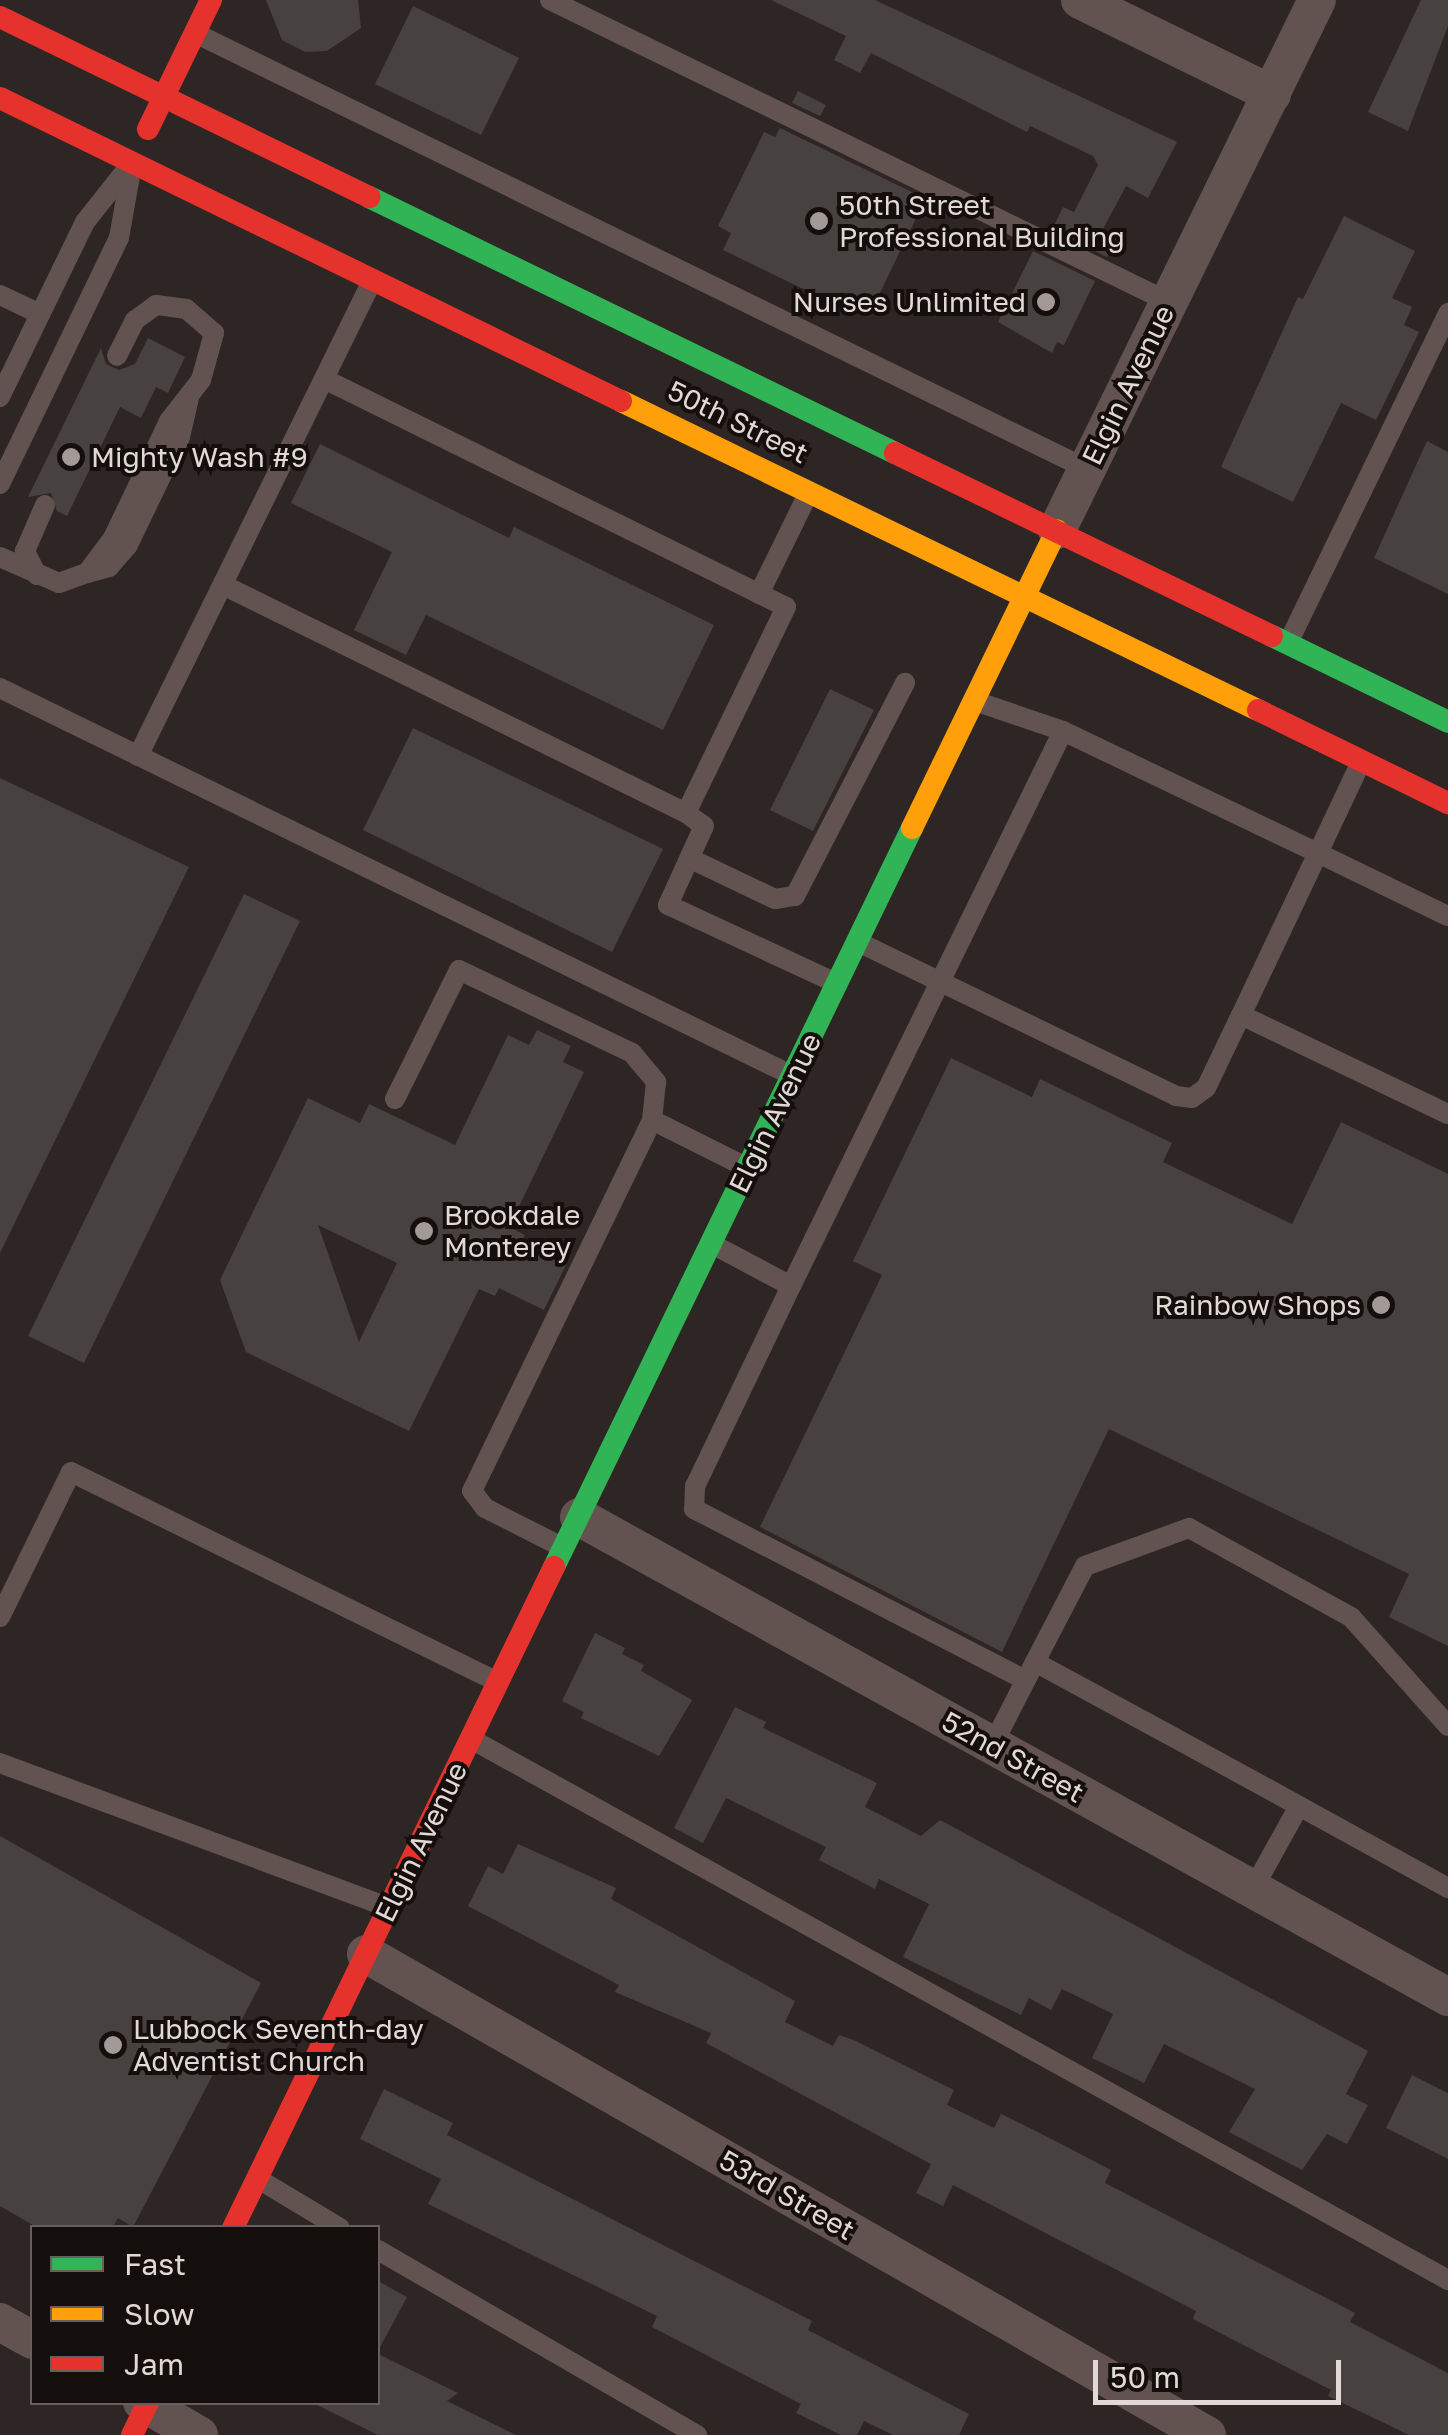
<!DOCTYPE html>
<html>
<head>
<meta charset="utf-8">
<style>
	body { margin:0 }
	#map { position:relative; width:1448px; height:2435px; overflow:hidden; background:#2e2624; font-family:"Golos Text",sans-serif }
	div>[style] { position:absolute }
	.building>* { inset:0; background:#474140 }
	.lane>* { height:20px; margin:-10px; padding:0 10px; transform-origin:10px; border-radius:10px; background:#625250 }
	.street>* { height:38px; margin:-19px; padding:0 19px; transform-origin:19px; border-radius:19px; background:#625250 }
	.fast>* { height:22px; margin:-11px; padding:0 11px; transform-origin:11px; border-radius:11px; background:#30b455 }
	.slow>* { height:22px; margin:-11px; padding:0 11px; transform-origin:11px; border-radius:11px; background:#ff9f0a }
	.jam>* { height:22px; margin:-11px; padding:0 11px; transform-origin:11px; border-radius:11px; background:#e5322d }
	.dots>* { width:28px; height:28px; translate:-50% -50%; box-sizing:border-box; border:5px solid #140e0d; border-radius:50% }
	span { translate:-50% -50%; white-space:nowrap; text-align:center; line-height:1.15; -webkit-text-stroke:8px #140e0d; paint-order:stroke }
	.poi-label { font-size:28px; color:#e2d9d7 }
	.left { translate:0 -50%; text-align:left }
	.right { translate:-100% -50%; text-align:right }
	.street-label { font-size:28px; color:#e2d9d7 }
	.legend { position:absolute; left:30px; top:2225px; width:350px; height:180px; box-sizing:border-box; background:#140e0d; border:2px solid #665f5e; margin:0; padding:12px 18px; list-style:none; font-size:30px; color:#e2d9d7 }
	.legend li { display:flex; align-items:center; gap:20px; height:50px }
	.legend b { width:50px; border:2px solid #665f5e }
	.scale { position:absolute; left:1093px; top:2360px; width:248px; height:45px; box-sizing:border-box; border:5px solid #e2d9d7; border-top:0; padding-left:12px; font-size:30px; line-height:35px; white-space:nowrap; color:#e2d9d7; -webkit-text-stroke:8px #140e0d; paint-order:stroke }
</style>
</head>
<body>
<div id="map">
	<div class="building">
		<div style="clip-path:polygon(266px 0,358px 0,361px 28px,327px 51px,305px 52px,282px 40px)"></div>
		<div style="clip-path:polygon(771px 0,875px 0,1177px 142px,1148px 198px,1126px 186px,1102px 231px,1116px 239px,1107px 257px,1052px 230px,1063px 207px,1074px 212px,1098px 165px,1093px 156px,1030px 126px,1027px 132px,871px 53px,860px 73px,834px 60px,846px 36px)"></div>
		<div style="clip-path:polygon(1421px 0,1448px 0,1448px 26px,1408px 131px,1368px 112px)"></div>
		<div style="clip-path:polygon(413px 6px,519px 58px,481px 135px,375px 84px)"></div>
		<div style="clip-path:polygon(798px 91px,826px 105px,820px 116px,792px 103px)"></div>
		<div style="clip-path:polygon(780px 128px,914px 193px,909px 203px,921px 208px,875px 303px,863px 297px,855px 314px,723px 250px,731px 233px,718px 226px,764px 132px,775px 137px)"></div>
		<div style="clip-path:polygon(1344px 216px,1415px 251px,1392px 298px,1412px 307px,1404px 325px,1419px 332px,1376px 420px,1341px 403px,1293px 502px,1221px 467px,1298px 297px,1303px 299px)"></div>
		<div style="clip-path:polygon(1033px 251px,1095px 281px,1064px 345px,1057px 342px,1052px 353px,998px 322px)"></div>
		<div style="clip-path:polygon(148px 338px,185px 357px,168px 393px,156px 387px,141px 418px,120px 407px,67px 516px,57px 511px,51px 493px,28px 497px,101px 348px,106px 364px,119px 370px,135px 364px)"></div>
		<div style="clip-path:polygon(1427px 441px,1448px 452px,1448px 594px,1374px 558px)"></div>
		<div style="clip-path:polygon(320px 444px,509px 538px,514px 527px,714px 625px,663px 730px,426px 615px,406px 655px,354px 630px,392px 552px,291px 503px)"></div>
		<div style="clip-path:polygon(830px 689px,874px 710px,813px 831px,770px 810px)"></div>
		<div style="clip-path:polygon(413px 728px,663px 849px,612px 952px,363px 830px)"></div>
		<div style="clip-path:polygon(0 778px,189px 867px,0 1253px)"></div>
		<div style="clip-path:polygon(244px 894px,300px 921px,84px 1363px,28px 1336px)"></div>
		<div style="clip-path:polygon(evenodd,537px 1030px,571px 1046px,563px 1062px,584px 1072px,509px 1227px,525px 1235px,521px 1243px,566px 1265px,544px 1310px,499px 1288px,495px 1296px,479px 1289px,409px 1431px,246px 1352px,220px 1280px,308px 1098px,360px 1123px,369px 1104px,455px 1145px,508px 1035px,529px 1045px,537px 1030px,318px 1225px,397px 1263px,359px 1342px,318px 1225px)"></div>
		<div style="clip-path:polygon(951px 1058px,1032px 1097px,1040px 1079px,1172px 1143px,1163px 1162px,1292px 1224px,1341px 1122px,1448px 1174px,1448px 1646px,1389px 1617px,1409px 1574px,1109px 1429px,1002px 1652px,760px 1527px,882px 1275px,853px 1261px)"></div>
		<div style="clip-path:polygon(595px 1633px,625px 1648px,622px 1654px,644px 1665px,641px 1671px,692px 1700px,659px 1756px,581px 1718px,584px 1712px,562px 1701px)"></div>
		<div style="clip-path:polygon(735px 1707px,766px 1722px,763px 1728px,877px 1783px,865px 1807px,921px 1836px,940px 1820px,1368px 2051px,1346px 2094px,1368px 2105px,1347px 2144px,1327px 2134px,1302px 2170px,1229px 2132px,1255px 2089px,1164px 2044px,1144px 2083px,1092px 2058px,1113px 2014px,1062px 1989px,1051px 2010px,1029px 1998px,1021px 2015px,903px 1957px,929px 1904px,879px 1879px,875px 1889px,819px 1860px,826px 1847px,726px 1798px,703px 1843px,674px 1828px)"></div>
		<div style="clip-path:polygon(0 1836px,261px 1983px,133px 2227px,118px 2218px,112px 2228px,38px 2228px,0 2206px)"></div>
		<div style="clip-path:polygon(518px 1844px,616px 1888px,611px 1899px,795px 2001px,785px 2022px,833px 2046px,839px 2035px,854px 2040px,954px 2090px,947px 2105px,994px 2128px,1001px 2114px,1038px 2132px,1111px 2170px,1105px 2183px,1355px 2313px,1350px 2322px,1448px 2373px,1448px 2435px,1409px 2435px,1328px 2396px,1331px 2390px,1193px 2319px,1196px 2311px,953px 2185px,943px 2206px,916px 2193px,931px 2164px,706px 2043px,711px 2033px,615px 1992px,619px 1985px,468px 1906px,488px 1866px,503px 1874px)"></div>
		<div style="clip-path:polygon(1412px 2075px,1448px 2093px,1448px 2159px,1386px 2128px)"></div>
		<div style="clip-path:polygon(384px 2089px,453px 2123px,447px 2135px,812px 2321px,808px 2330px,969px 2414px,959px 2435px,893px 2435px,864px 2421px,857px 2435px,841px 2435px,796px 2413px,801px 2404px,652px 2327px,657px 2316px,428px 2204px,441px 2179px,360px 2139px)"></div>
		<div style="clip-path:polygon(378px 2281px,407px 2297px,378px 2351px)"></div>
		<div style="clip-path:polygon(378px 2354px,458px 2393px,447px 2401px,516px 2435px,378px 2435px,311px 2402px,378px 2402px)"></div>
	</div>
	<div class="lane">
		<div style="left:550px;top:0;width:689px;rotate:26.01deg"></div>
		<div style="left:195px;top:33px;width:993px;rotate:26.05deg"></div>
		<div style="left:0;top:295px;width:44px;rotate:25.4deg"></div>
		<div style="left:0;top:397px;width:195px;rotate:-64.1deg"></div>
		<div style="left:85px;top:222px;width:74px;rotate:-51.6deg"></div>
		<div style="left:0;top:484px;width:273px;rotate:-64.2deg"></div>
		<div style="left:119px;top:238px;width:75px;rotate:-80deg"></div>
		<div style="left:0;top:557px;width:64px;rotate:23.8deg"></div>
		<div style="left:59px;top:583px;width:30px;rotate:-20deg"></div>
		<div style="left:87px;top:573px;width:44px;rotate:-53.4deg"></div>
		<div style="left:113px;top:538px;width:130px;rotate:-64.4deg"></div>
		<div style="left:169px;top:421px;width:52px;rotate:-52deg"></div>
		<div style="left:201px;top:380px;width:49px;rotate:-74.5deg"></div>
		<div style="left:214px;top:333px;width:37px;rotate:-139deg"></div>
		<div style="left:186px;top:309px;width:30px;rotate:-172deg"></div>
		<div style="left:156px;top:305px;width:26px;rotate:144deg"></div>
		<div style="left:135px;top:320px;width:40px;rotate:116.6deg"></div>
		<div style="left:87px;top:573px;width:23px;rotate:-15deg"></div>
		<div style="left:109px;top:567px;width:29px;rotate:-49deg"></div>
		<div style="left:128px;top:545px;width:120px;rotate:-64.3deg"></div>
		<div style="left:180px;top:437px;width:40px;rotate:-77deg"></div>
		<div style="left:37px;top:575px;width:27px;rotate:-117deg"></div>
		<div style="left:25px;top:551px;width:50px;rotate:-66.5deg"></div>
		<div style="left:223px;top:585px;width:516px;rotate:26.22deg"></div>
		<div style="left:686px;top:813px;width:229px;rotate:-64.1deg"></div>
		<div style="left:786px;top:607px;width:515px;rotate:-153.73deg"></div>
		<div style="left:759px;top:594px;width:114px;rotate:-63.9deg"></div>
		<div style="left:1289px;top:641px;width:365px;rotate:-64.1deg"></div>
		<div style="left:0;top:688px;width:883px;rotate:26.07deg"></div>
		<div style="left:1063px;top:731px;width:283px;rotate:25.6deg"></div>
		<div style="left:1318px;top:853px;width:179px;rotate:115.4deg"></div>
		<div style="left:138px;top:756px;width:530px;rotate:-63.77deg"></div>
		<div style="left:1361px;top:762px;width:101px;rotate:115.3deg"></div>
		<div style="left:1318px;top:853px;width:144px;rotate:25.9deg"></div>
		<div style="left:686px;top:813px;width:22px;rotate:36deg"></div>
		<div style="left:704px;top:826px;width:87px;rotate:114.5deg"></div>
		<div style="left:668px;top:905px;width:187px;rotate:24.9deg"></div>
		<div style="left:691px;top:859px;width:93px;rotate:25.5deg"></div>
		<div style="left:775px;top:899px;width:20px;rotate:-9deg"></div>
		<div style="left:795px;top:896px;width:240px;rotate:-62.7deg"></div>
		<div style="left:858px;top:942px;width:353px;rotate:25.8deg"></div>
		<div style="left:1176px;top:1096px;width:16px;rotate:7deg"></div>
		<div style="left:1192px;top:1098px;width:17px;rotate:-36deg"></div>
		<div style="left:1206px;top:1088px;width:81px;rotate:-64.4deg"></div>
		<div style="left:1241px;top:1015px;width:229px;rotate:25.6deg"></div>
		<div style="left:395px;top:1099px;width:144px;rotate:-63.6deg"></div>
		<div style="left:459px;top:970px;width:192px;rotate:25.6deg"></div>
		<div style="left:632px;top:1053px;width:38px;rotate:50deg"></div>
		<div style="left:656px;top:1082px;width:38px;rotate:96deg"></div>
		<div style="left:652px;top:1120px;width:105px;rotate:26.6deg"></div>
		<div style="left:712px;top:1244px;width:89px;rotate:28deg"></div>
		<div style="left:791px;top:1286px;width:618px;rotate:-63.89deg"></div>
		<div style="left:1063px;top:731px;width:93px;rotate:-161.2deg"></div>
		<div style="left:791px;top:1286px;width:222px;rotate:115.6deg"></div>
		<div style="left:695px;top:1486px;width:23px;rotate:92deg"></div>
		<div style="left:694px;top:1509px;width:373px;rotate:27.3deg"></div>
		<div style="left:564px;top:1548px;width:89px;rotate:-153.1deg"></div>
		<div style="left:485px;top:1508px;width:21px;rotate:-127deg"></div>
		<div style="left:472px;top:1491px;width:412px;rotate:-64.1deg"></div>
		<div style="left:0;top:1617px;width:161px;rotate:-63.9deg"></div>
		<div style="left:71px;top:1472px;width:475px;rotate:26.2deg"></div>
		<div style="left:1035px;top:1662px;width:108px;rotate:-62.5deg"></div>
		<div style="left:1085px;top:1566px;width:111px;rotate:-20.1deg"></div>
		<div style="left:1189px;top:1528px;width:185px;rotate:28.8deg"></div>
		<div style="left:1351px;top:1617px;width:146px;rotate:48.3deg"></div>
		<div style="left:473px;top:1740px;width:1115px;rotate:28.98deg"></div>
		<div style="left:992px;top:1746px;width:94px;rotate:-62.9deg"></div>
		<div style="left:1035px;top:1662px;width:159px;rotate:28.5deg"></div>
		<div style="left:1175px;top:1738px;width:141px;rotate:28.7deg"></div>
		<div style="left:1299px;top:1806px;width:95px;rotate:119deg"></div>
		<div style="left:0;top:1763px;width:413px;rotate:20.4deg"></div>
		<div style="left:1299px;top:1806px;width:170px;rotate:28.8deg"></div>
		<div style="left:260px;top:2180px;width:93px;rotate:31deg"></div>
		<div style="left:378px;top:2250px;width:369px;rotate:30.1deg"></div>
	</div>
	<div class="street">
		<div style="left:1080px;top:0;width:214px;rotate:26.1deg"></div>
		<div style="left:1057px;top:530px;width:590px;rotate:-63.87deg"></div>
		<div style="left:579px;top:1517px;width:993px;rotate:28.91deg"></div>
		<div style="left:366px;top:1954px;width:969px;rotate:29.77deg"></div>
		<div style="left:0;top:2322px;width:37px;rotate:29deg"></div>
		<div style="left:142px;top:2402px;width:66px;rotate:30.1deg"></div>
	</div>
	<div class="fast">
		<div style="left:369px;top:197px;width:585px;rotate:25.95deg"></div>
		<div style="left:1272px;top:636px;width:196px;rotate:26deg"></div>
		<div style="left:554px;top:1567px;width:821px;rotate:-64.15deg"></div>
	</div>
	<div class="slow">
		<div style="left:621px;top:401px;width:708px;rotate:25.88deg"></div>
		<div style="left:912px;top:828px;width:331px;rotate:-64.1deg"></div>
	</div>
	<div class="jam">
		<div style="left:0;top:17px;width:411px;rotate:26deg"></div>
		<div style="left:0;top:98px;width:691px;rotate:26.01deg"></div>
		<div style="left:148px;top:129px;width:144px;rotate:-64deg"></div>
		<div style="left:895px;top:453px;width:419px;rotate:25.9deg"></div>
		<div style="left:1258px;top:710px;width:212px;rotate:26.1deg"></div>
		<div style="left:233px;top:2228px;width:735px;rotate:-64.1deg"></div>
		<div style="left:132px;top:2435px;width:37px;rotate:-64deg"></div>
	</div>
	<div class="dots">
		<div style="left:819px;top:221px;background:#a39a98"></div>
		<div style="left:1046px;top:302px;background:#a39a98"></div>
		<div style="left:71px;top:457px;background:#a39a98"></div>
		<div style="left:424px;top:1231px;background:#a39a98"></div>
		<div style="left:1381px;top:1305px;background:#a39a98"></div>
		<div style="left:113px;top:2045px;background:#a39a98"></div>
	</div>
	<div class="poi-label">
		<span class="left" style="left:839px;top:221px">50th Street<br>Professional Building</span>
		<span class="right" style="left:1026px;top:302px">Nurses Unlimited</span>
		<span class="left" style="left:91px;top:457px">Mighty Wash #9</span>
		<span class="left" style="left:444px;top:1231px">Brookdale<br>Monterey</span>
		<span class="right" style="left:1361px;top:1305px">Rainbow Shops</span>
		<span class="left" style="left:133px;top:2045px">Lubbock Seventh-day<br>Adventist Church</span>
	</div>
	<div class="street-label">
		<span style="left:1128px;top:385px;rotate:-64deg">Elgin Avenue</span>
		<span style="left:738px;top:422px;rotate:26deg">50th Street</span>
		<span style="left:775px;top:1113px;rotate:-64deg">Elgin Avenue</span>
		<span style="left:1013px;top:1757px;rotate:29deg">52nd Street</span>
		<span style="left:421px;top:1842px;rotate:-64deg">Elgin Avenue</span>
		<span style="left:787px;top:2195px;rotate:30deg">53rd Street</span>
	</div>
	<ul class="legend">
	<li><b style="height:12px;background:#30b455"></b>Fast</li>
	<li><b style="height:12px;background:#ff9f0a"></b>Slow</li>
	<li><b style="height:12px;background:#e5322d"></b>Jam</li>
	</ul>
	<div class="scale">50 m</div>
</div>
</body>
</html>
